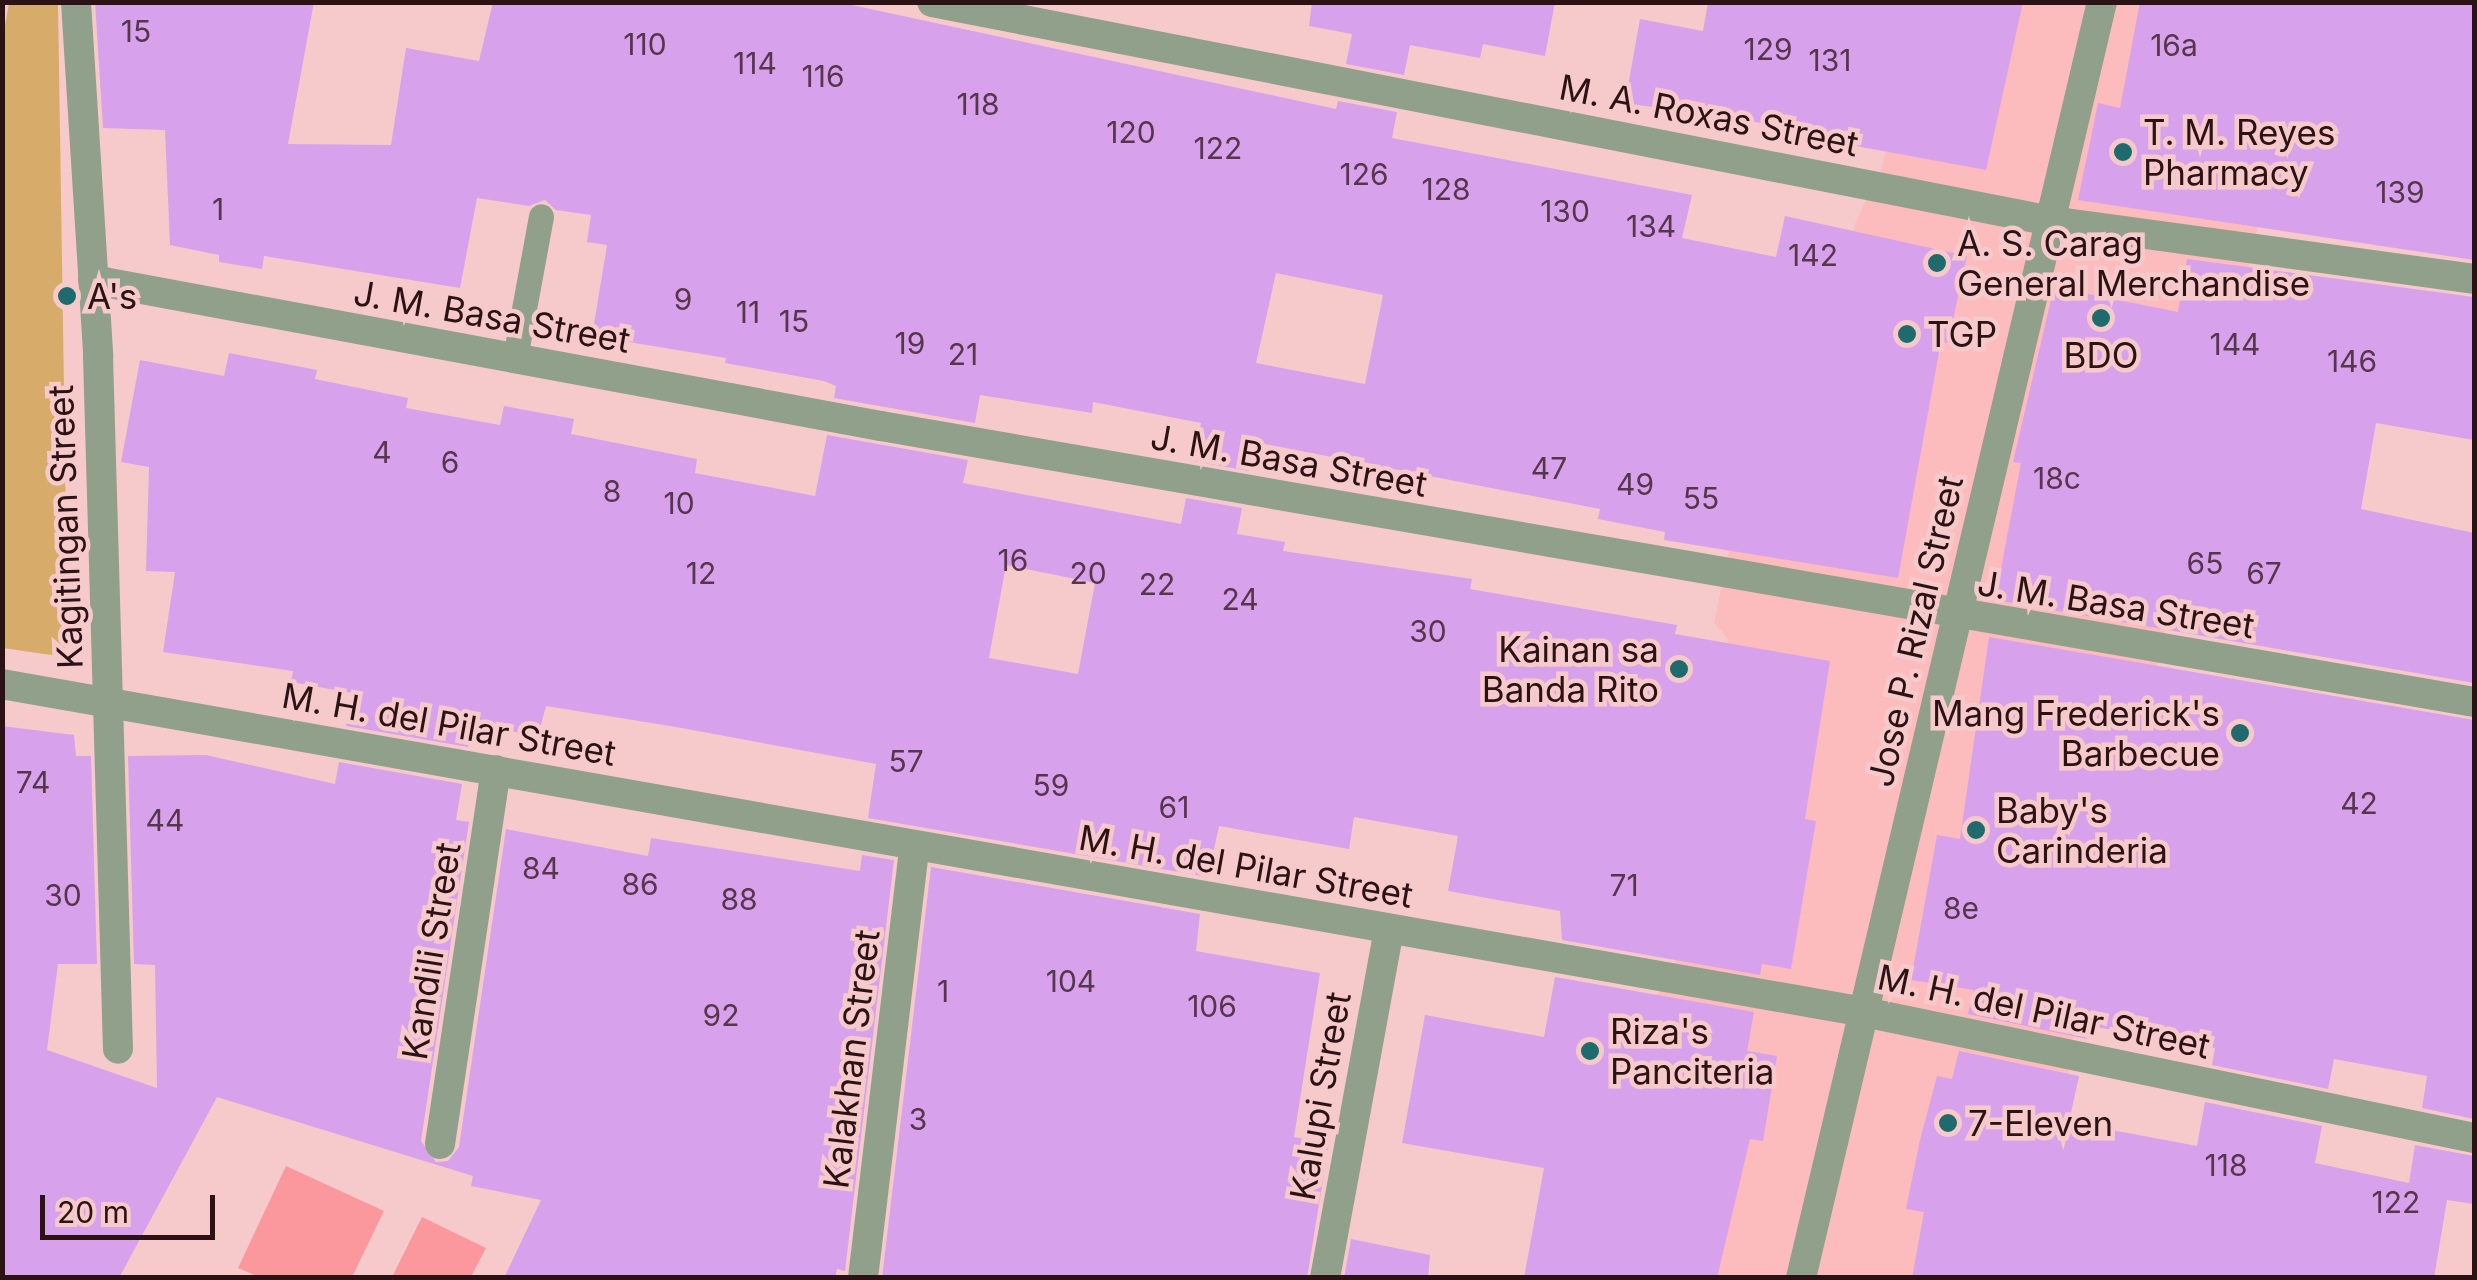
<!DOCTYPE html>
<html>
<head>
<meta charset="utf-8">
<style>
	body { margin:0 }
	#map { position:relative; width:2477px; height:1280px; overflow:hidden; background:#f6cacb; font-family:Inter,sans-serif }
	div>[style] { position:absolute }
	.built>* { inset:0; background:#fcbbbd }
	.green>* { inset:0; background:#d7ac6b }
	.water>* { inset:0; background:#fb989d }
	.building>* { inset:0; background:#d8a1ec }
	.service>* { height:25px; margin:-12.5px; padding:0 12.5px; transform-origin:12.5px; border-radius:12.5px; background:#90a08a }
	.minor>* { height:30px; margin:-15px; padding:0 15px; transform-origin:15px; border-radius:15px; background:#90a08a }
	.tertiary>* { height:30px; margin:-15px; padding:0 15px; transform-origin:15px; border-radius:15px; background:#90a08a }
	.dots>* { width:28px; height:28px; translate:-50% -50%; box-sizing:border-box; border:5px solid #f6cacb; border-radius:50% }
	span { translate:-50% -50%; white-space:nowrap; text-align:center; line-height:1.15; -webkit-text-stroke:9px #f6cacb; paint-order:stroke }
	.number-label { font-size:30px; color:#56364a }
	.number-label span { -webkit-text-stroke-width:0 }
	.street-label { font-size:35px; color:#2b1214 }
	.poi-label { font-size:35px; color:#2b1214 }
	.left { translate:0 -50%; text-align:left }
	.right { translate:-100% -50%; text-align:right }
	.frame { position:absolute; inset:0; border:5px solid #2b1214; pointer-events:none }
	.scale { position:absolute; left:40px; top:1195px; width:175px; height:45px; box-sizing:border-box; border:5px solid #2b1214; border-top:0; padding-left:12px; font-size:30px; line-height:35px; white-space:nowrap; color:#2b1214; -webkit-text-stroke:8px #f6cacb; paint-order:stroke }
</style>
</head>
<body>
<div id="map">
	<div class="built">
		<div style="clip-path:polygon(1919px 3px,2474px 3px,2474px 68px,2391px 62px,2271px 169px,2076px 1019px,2039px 1277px,1571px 1278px,1635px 1032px,1675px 964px,1728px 639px,1714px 623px,1755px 425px,1828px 346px,1855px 224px,1882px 166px)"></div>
	</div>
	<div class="green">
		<div style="clip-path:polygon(9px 3px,58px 3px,68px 646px,51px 655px,3px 648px,2px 42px)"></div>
	</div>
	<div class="water">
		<div style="clip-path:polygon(286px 1166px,384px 1211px,352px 1277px,259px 1277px,238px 1268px)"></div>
		<div style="clip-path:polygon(422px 1217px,486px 1248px,471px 1277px,392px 1277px)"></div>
	</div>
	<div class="building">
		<div style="clip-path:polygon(evenodd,95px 2px,314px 2px,288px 144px,391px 145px,406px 48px,479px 61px,493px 2px,838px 2px,1336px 109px,1338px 101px,1397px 112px,1392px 138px,1692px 195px,1682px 238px,1776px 257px,1785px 216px,1967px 256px,1948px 343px,1941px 341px,1898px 578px,1664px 540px,1665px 532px,1598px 519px,1600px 509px,1255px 442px,1249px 471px,1193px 461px,1201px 423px,1093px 402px,1092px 413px,980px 395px,975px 423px,834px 398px,836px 386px,824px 381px,725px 363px,726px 358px,592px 336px,607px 245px,587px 242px,591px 215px,556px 210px,545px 200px,529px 206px,477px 198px,460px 288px,264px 256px,262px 269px,219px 262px,219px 255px,170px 245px,165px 130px,103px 128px,95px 2px,1276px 273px,1383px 295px,1365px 384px,1256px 363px,1276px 273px)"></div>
		<div style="clip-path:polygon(1312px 2px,1555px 2px,1545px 56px,1483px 44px,1480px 58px,1410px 45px,1404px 75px,1346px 64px,1352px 34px,1309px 26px)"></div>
		<div style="clip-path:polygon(1708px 2px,2023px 2px,1986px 170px,1802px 136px,1796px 128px,1625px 103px,1640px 19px,1703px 31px)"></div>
		<div style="clip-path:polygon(2140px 2px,2474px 2px,2474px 260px,2078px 200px,2098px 103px,2120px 108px)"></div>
		<div style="clip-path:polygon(2187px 259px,2474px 297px,2474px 440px,2376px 423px,2361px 509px,2474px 533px,2474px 683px,1995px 600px,2021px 463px,2013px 462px,2054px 287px,2178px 312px)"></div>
		<div style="clip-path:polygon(evenodd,229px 353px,317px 370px,315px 379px,408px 398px,406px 408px,500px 425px,504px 406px,574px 419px,571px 434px,697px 459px,695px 473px,815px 496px,827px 435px,968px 460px,963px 483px,1181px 524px,1186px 498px,1242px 508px,1237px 534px,1285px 542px,1283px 551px,1472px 579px,1470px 589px,1677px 625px,1675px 634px,1830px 661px,1805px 819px,1816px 821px,1791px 969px,1762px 964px,1760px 975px,1562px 940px,1560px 911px,1448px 891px,1458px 836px,1354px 817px,1349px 849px,1219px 826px,1208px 877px,868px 818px,876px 764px,676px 727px,546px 706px,538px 736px,471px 724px,468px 747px,346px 726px,352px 693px,291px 682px,293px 671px,163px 652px,175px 572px,146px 571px,149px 467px,121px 462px,140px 360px,224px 376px,229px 353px,1006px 565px,1095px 583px,1078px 674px,989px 658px,1006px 565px)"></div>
		<div style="clip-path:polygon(1989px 637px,2474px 720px,2474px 1119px,2422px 1108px,2427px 1076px,2334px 1059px,2328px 1089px,2212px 1065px,2215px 1048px,2090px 1026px,2087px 1039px,1968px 1014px,1974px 990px,1911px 980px,1937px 835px,1960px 839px)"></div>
		<div style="clip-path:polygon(2px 726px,74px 735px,76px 756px,91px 756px,97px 964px,58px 964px,47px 1050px,157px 1088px,155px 965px,134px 964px,128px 756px,206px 755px,335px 784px,339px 762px,462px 784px,456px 820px,469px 822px,421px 1141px,436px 1162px,448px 1161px,459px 1147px,506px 829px,648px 856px,651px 838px,860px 871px,862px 855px,894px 860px,845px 1271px,837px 1269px,835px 1278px,504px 1278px,541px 1200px,471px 1186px,473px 1176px,217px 1097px,119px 1278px,2px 1278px)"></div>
		<div style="clip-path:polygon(931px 867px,1200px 914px,1196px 951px,1320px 973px,1294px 1137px,1329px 1143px,1307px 1278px,882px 1278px)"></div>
		<div style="clip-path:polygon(1555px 977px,1754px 1012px,1747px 1051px,1777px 1056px,1763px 1141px,1750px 1139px,1717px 1278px,1524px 1278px,1544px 1168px,1402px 1143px,1425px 1015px,1544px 1037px)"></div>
		<div style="clip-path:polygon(1959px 1051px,2079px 1076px,2069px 1122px,2197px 1146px,2205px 1102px,2322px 1126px,2315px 1163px,2409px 1183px,2415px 1145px,2474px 1156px,2474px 1204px,2447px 1200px,2434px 1278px,1912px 1278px,1924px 1212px,1906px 1209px,1920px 1140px,1937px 1076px,1952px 1079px)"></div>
		<div style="clip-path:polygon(1351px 1239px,1430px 1255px,1428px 1278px,1344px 1278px)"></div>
	</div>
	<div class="service">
		<div style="left:515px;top:358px;width:144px;rotate:-79.6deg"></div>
	</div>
	<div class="minor">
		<div style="left:76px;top:2px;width:355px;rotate:86.4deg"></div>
		<div style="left:98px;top:356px;width:693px;rotate:88.35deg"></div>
		<div style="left:93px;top:280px;width:801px;rotate:10.5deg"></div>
		<div style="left:881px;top:426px;width:1617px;rotate:9.83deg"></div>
		<div style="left:2px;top:684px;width:1891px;rotate:9.99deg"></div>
		<div style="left:1864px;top:1012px;width:623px;rotate:11.67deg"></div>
		<div style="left:440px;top:1144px;width:378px;rotate:-81.5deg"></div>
		<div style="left:863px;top:1278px;width:432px;rotate:-83.2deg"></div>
		<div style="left:1325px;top:1278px;width:355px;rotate:-79.6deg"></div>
	</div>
	<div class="tertiary">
		<div style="left:932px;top:2px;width:1140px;rotate:11.07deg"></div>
		<div style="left:2051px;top:221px;width:427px;rotate:7.8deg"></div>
		<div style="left:1801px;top:1278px;width:1311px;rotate:-76.73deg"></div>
	</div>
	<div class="dots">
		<div style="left:2123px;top:152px;background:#1e6a6c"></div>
		<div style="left:1937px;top:263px;background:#1e6a6c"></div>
		<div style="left:67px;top:296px;background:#1e6a6c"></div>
		<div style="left:2101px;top:318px;background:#1e6a6c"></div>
		<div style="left:1907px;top:334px;background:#1e6a6c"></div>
		<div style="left:1679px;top:669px;background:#1e6a6c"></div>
		<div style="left:2240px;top:733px;background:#1e6a6c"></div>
		<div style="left:1976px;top:830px;background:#1e6a6c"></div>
		<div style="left:1590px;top:1051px;background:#1e6a6c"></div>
		<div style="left:1948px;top:1123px;background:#1e6a6c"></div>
	</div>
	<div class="number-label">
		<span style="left:136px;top:31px">15</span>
		<span style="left:645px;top:44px">110</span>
		<span style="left:2174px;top:45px">16a</span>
		<span style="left:1768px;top:49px">129</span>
		<span style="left:1830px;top:60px">131</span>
		<span style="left:755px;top:63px">114</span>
		<span style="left:823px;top:76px">116</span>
		<span style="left:978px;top:104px">118</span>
		<span style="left:1131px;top:132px">120</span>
		<span style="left:1218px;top:148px">122</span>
		<span style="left:1364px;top:174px">126</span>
		<span style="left:1446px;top:189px">128</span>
		<span style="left:2400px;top:192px">139</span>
		<span style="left:218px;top:209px">1</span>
		<span style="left:1565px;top:211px">130</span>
		<span style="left:1651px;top:226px">134</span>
		<span style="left:1813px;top:255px">142</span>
		<span style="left:683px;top:299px">9</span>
		<span style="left:748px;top:312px">11</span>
		<span style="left:794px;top:321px">15</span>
		<span style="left:910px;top:343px">19</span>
		<span style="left:2235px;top:344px">144</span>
		<span style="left:963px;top:354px">21</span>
		<span style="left:2352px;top:361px">146</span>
		<span style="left:382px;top:452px">4</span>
		<span style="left:450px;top:462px">6</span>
		<span style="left:1549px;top:468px">47</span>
		<span style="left:2057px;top:478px">18c</span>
		<span style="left:1635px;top:484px">49</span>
		<span style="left:612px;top:491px">8</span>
		<span style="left:1701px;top:498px">55</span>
		<span style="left:679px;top:503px">10</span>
		<span style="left:1013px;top:560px">16</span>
		<span style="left:2205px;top:563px">65</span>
		<span style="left:701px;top:573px">12</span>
		<span style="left:1088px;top:573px">20</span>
		<span style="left:2264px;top:573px">67</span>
		<span style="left:1157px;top:584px">22</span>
		<span style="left:1240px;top:599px">24</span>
		<span style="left:1428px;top:631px">30</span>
		<span style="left:906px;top:761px">57</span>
		<span style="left:33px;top:782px">74</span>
		<span style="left:1051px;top:785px">59</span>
		<span style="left:2359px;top:803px">42</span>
		<span style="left:1174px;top:807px">61</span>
		<span style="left:165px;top:820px">44</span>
		<span style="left:541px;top:868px">84</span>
		<span style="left:640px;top:884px">86</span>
		<span style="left:1624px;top:885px">71</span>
		<span style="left:63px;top:895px">30</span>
		<span style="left:739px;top:899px">88</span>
		<span style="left:1961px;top:908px">8e</span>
		<span style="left:1071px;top:981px">104</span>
		<span style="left:943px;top:991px">1</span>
		<span style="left:1212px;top:1006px">106</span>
		<span style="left:721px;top:1015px">92</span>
		<span style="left:918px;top:1119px">3</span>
		<span style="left:2226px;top:1165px">118</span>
		<span style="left:2396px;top:1202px">122</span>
	</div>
	<div class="street-label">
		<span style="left:1709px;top:115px;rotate:11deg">M. A. Roxas Street</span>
		<span style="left:492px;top:316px;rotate:10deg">J. M. Basa Street</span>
		<span style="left:1289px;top:460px;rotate:10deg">J. M. Basa Street</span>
		<span style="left:65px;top:527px;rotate:-92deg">Kagitingan Street</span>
		<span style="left:2116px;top:604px;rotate:9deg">J. M. Basa Street</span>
		<span style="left:1915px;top:631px;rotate:-77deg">Jose P. Rizal Street</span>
		<span style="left:449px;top:724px;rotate:10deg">M. H. del Pilar Street</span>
		<span style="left:1246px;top:866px;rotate:10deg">M. H. del Pilar Street</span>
		<span style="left:431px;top:951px;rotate:-81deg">Kandili Street</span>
		<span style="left:2044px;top:1011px;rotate:12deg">M. H. del Pilar Street</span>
		<span style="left:851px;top:1059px;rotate:-83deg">Kalakhan Street</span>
		<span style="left:1320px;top:1096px;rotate:-80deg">Kalupi Street</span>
	</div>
	<div class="poi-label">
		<span class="left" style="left:2143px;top:152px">T. M. Reyes<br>Pharmacy</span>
		<span class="left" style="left:1957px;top:263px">A. S. Carag<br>General Merchandise</span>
		<span class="left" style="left:87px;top:296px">A's</span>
		<span class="left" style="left:1927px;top:334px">TGP</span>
		<span style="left:2101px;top:355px">BDO</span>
		<span class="right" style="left:1659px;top:669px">Kainan sa<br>Banda Rito</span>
		<span class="right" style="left:2220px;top:733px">Mang Frederick's<br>Barbecue</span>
		<span class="left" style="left:1996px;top:830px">Baby's<br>Carinderia</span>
		<span class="left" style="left:1610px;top:1051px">Riza's<br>Panciteria</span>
		<span class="left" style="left:1968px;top:1123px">7-Eleven</span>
	</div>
	<div class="frame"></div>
	<div class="scale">20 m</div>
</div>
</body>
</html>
